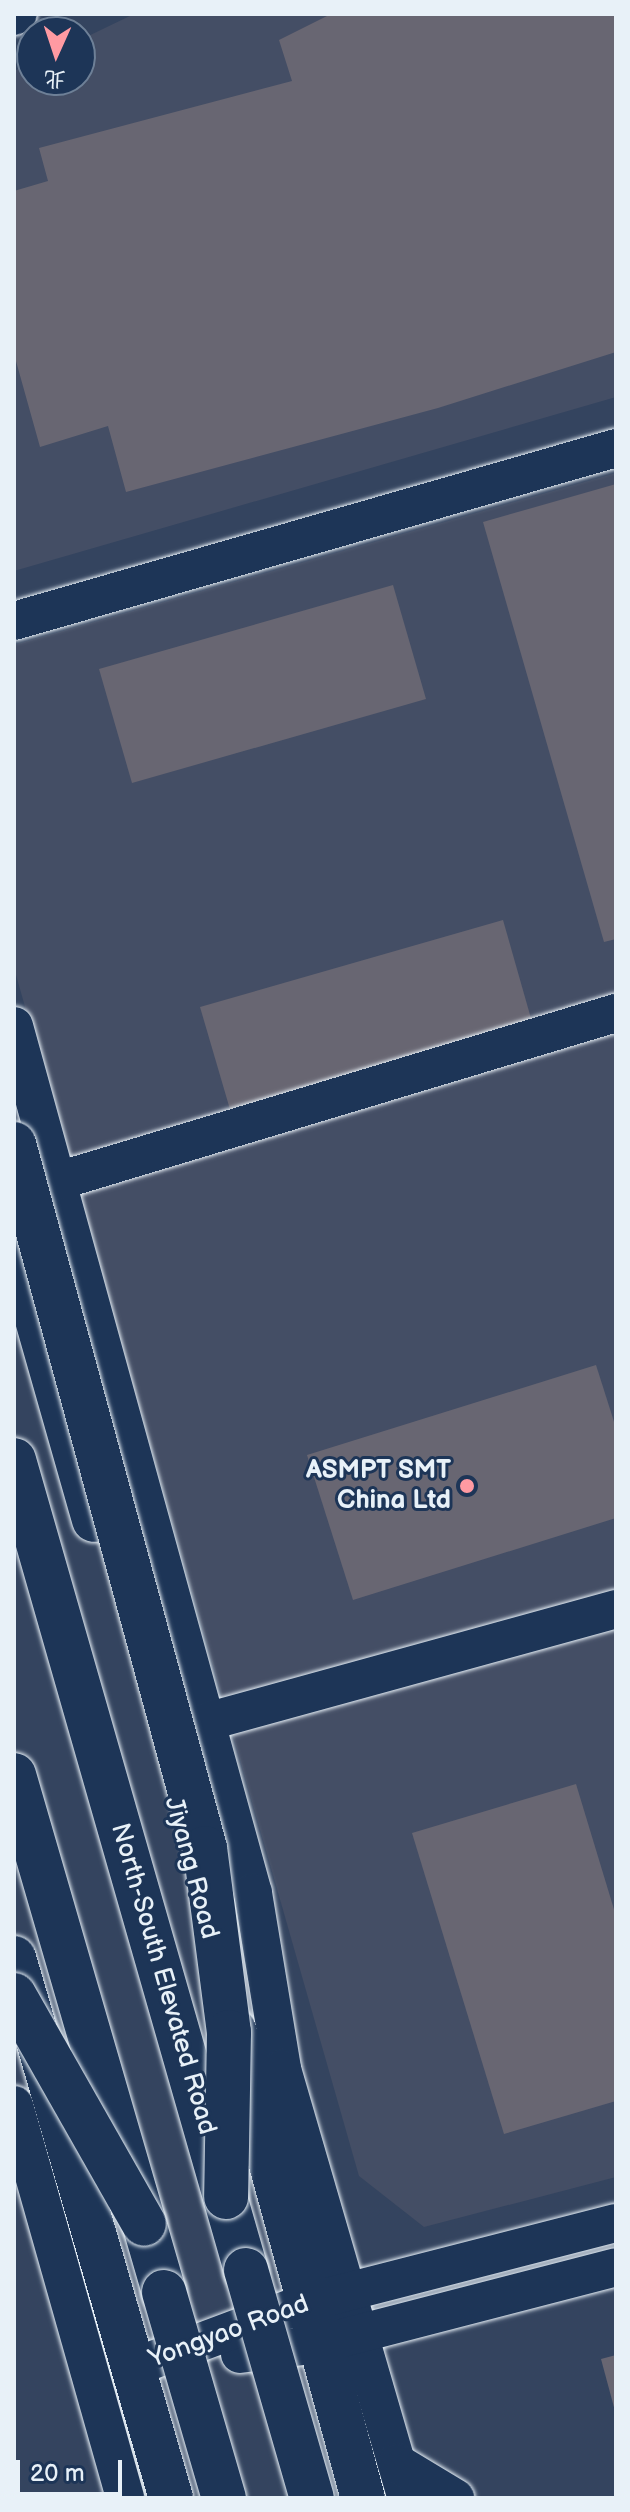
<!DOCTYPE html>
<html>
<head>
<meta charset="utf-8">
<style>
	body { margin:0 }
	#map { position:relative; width:630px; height:2512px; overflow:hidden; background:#34445f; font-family:"Balsamiq Sans","LXGW WenKai TC",sans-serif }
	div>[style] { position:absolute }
	.built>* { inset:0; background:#444e65 }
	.building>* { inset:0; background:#686672 }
	.roads { filter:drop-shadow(0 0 2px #e8f1f8) drop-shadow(0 0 2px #e8f1f8) }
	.minor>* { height:38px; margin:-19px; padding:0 19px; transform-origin:19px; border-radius:19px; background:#1d3557 }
	.major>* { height:44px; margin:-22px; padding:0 22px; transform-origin:22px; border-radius:22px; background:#1d3557 }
	.highway>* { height:44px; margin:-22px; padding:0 22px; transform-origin:22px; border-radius:22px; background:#1d3557 }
	.bridges { filter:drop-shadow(0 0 2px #e8f1f8) drop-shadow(0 0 2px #e8f1f8) }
	.highway-bridge>* { height:44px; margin:-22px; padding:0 22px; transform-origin:22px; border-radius:22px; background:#1d3557 }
	.dots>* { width:22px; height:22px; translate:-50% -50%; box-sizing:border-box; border:4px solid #1d3557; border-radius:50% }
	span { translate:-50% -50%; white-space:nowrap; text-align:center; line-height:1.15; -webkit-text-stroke:6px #1d3557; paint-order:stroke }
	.poi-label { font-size:26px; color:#e8f1f8; font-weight:700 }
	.right { translate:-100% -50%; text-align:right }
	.street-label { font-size:26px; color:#e8f1f8 }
	.frame { position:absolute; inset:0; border:16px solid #e8f1f8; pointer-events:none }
	.north { position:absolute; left:16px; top:16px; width:80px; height:80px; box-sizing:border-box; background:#1d3557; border:2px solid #6e8097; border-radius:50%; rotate:183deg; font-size:22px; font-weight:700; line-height:32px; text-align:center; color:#e8f1f8 }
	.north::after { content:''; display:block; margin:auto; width:28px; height:36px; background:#ff9aa2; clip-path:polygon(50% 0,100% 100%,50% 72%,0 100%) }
	.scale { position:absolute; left:16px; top:2460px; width:106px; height:36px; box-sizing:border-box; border:4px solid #e8f1f8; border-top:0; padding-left:10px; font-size:24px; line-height:28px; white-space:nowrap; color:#e8f1f8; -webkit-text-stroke:6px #1d3557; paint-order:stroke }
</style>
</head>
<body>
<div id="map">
	<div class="built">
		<div style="clip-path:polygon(134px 14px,616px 14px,616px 397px,14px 571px,14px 71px,32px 62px,32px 80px,80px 80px,80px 40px)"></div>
		<div style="clip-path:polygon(616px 473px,616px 2177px,424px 2227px,359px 2176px,14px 968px,14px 645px)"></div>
	</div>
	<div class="building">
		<div style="clip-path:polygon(331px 14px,616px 14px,616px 352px,438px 408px,126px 492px,108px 426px,40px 447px,14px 354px,14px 191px,48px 181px,39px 148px,292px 81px,279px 40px)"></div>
		<div style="clip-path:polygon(616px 484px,616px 939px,604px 942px,483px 522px)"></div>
		<div style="clip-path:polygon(393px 585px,426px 699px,132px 783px,99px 669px)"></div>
		<div style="clip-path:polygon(503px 920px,536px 1036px,234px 1123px,200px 1007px)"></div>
		<div style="clip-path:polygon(596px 1365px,616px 1428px,616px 1518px,353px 1600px,307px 1455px)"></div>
		<div style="clip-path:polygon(576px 1784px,616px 1916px,616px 2101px,504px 2134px,412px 1833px)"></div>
		<div style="clip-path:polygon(616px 2355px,616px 2411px,615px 2411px,601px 2359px)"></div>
	</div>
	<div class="roads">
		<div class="minor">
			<div style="left:14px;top:16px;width:4px;rotate:-27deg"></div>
			<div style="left:14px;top:621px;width:626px;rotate:-16.03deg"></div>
			<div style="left:14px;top:1026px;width:899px;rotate:74.59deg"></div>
			<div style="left:253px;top:1893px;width:178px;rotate:80.6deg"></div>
			<div style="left:282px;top:2069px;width:447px;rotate:73.8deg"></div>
			<div style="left:58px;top:1181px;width:583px;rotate:-16.76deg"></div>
			<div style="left:206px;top:1722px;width:425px;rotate:-15.4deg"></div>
			<div style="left:14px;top:2105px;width:408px;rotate:74.2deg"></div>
			<div style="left:240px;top:2354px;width:80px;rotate:-7.2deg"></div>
			<div style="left:319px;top:2344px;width:307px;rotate:-14.5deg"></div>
			<div style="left:134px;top:2367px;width:186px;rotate:-20.5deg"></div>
			<div style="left:308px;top:2302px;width:318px;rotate:-14.4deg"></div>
			<div style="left:397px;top:2463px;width:68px;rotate:31.1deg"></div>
		</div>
		<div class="major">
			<div style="left:14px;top:1239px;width:292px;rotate:74.1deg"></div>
			<div style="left:14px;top:1958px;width:562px;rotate:73.79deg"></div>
			<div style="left:234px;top:2030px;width:485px;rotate:74.6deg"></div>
		</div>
		<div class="highway">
			<div style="left:14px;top:1460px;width:843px;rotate:74.02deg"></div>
			<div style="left:14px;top:1775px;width:538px;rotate:73.82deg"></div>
		</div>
	</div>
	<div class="bridges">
		<div class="highway-bridge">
			<div style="left:14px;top:1144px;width:729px;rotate:74.82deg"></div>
			<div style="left:205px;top:1848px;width:186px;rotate:82.6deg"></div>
			<div style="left:229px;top:2032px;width:165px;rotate:91deg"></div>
			<div style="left:14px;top:1995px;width:263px;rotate:60.4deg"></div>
			<div style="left:246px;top:2270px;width:237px;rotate:73.9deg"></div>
			<div style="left:164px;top:2292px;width:215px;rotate:73.8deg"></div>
		</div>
	</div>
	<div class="dots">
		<div style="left:467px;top:1486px;background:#ff9aa2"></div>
	</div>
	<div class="poi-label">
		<span class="right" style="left:451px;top:1486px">ASMPT SMT<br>China Ltd</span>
	</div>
	<div class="street-label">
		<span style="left:191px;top:1868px;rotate:75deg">Jiyang Road</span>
		<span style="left:163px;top:1979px;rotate:74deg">North-South Elevated Road</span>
		<span style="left:229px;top:2332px;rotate:-20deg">Yongyao Road</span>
	</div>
	<div class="frame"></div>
	<div class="north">北</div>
	<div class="scale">20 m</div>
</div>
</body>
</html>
